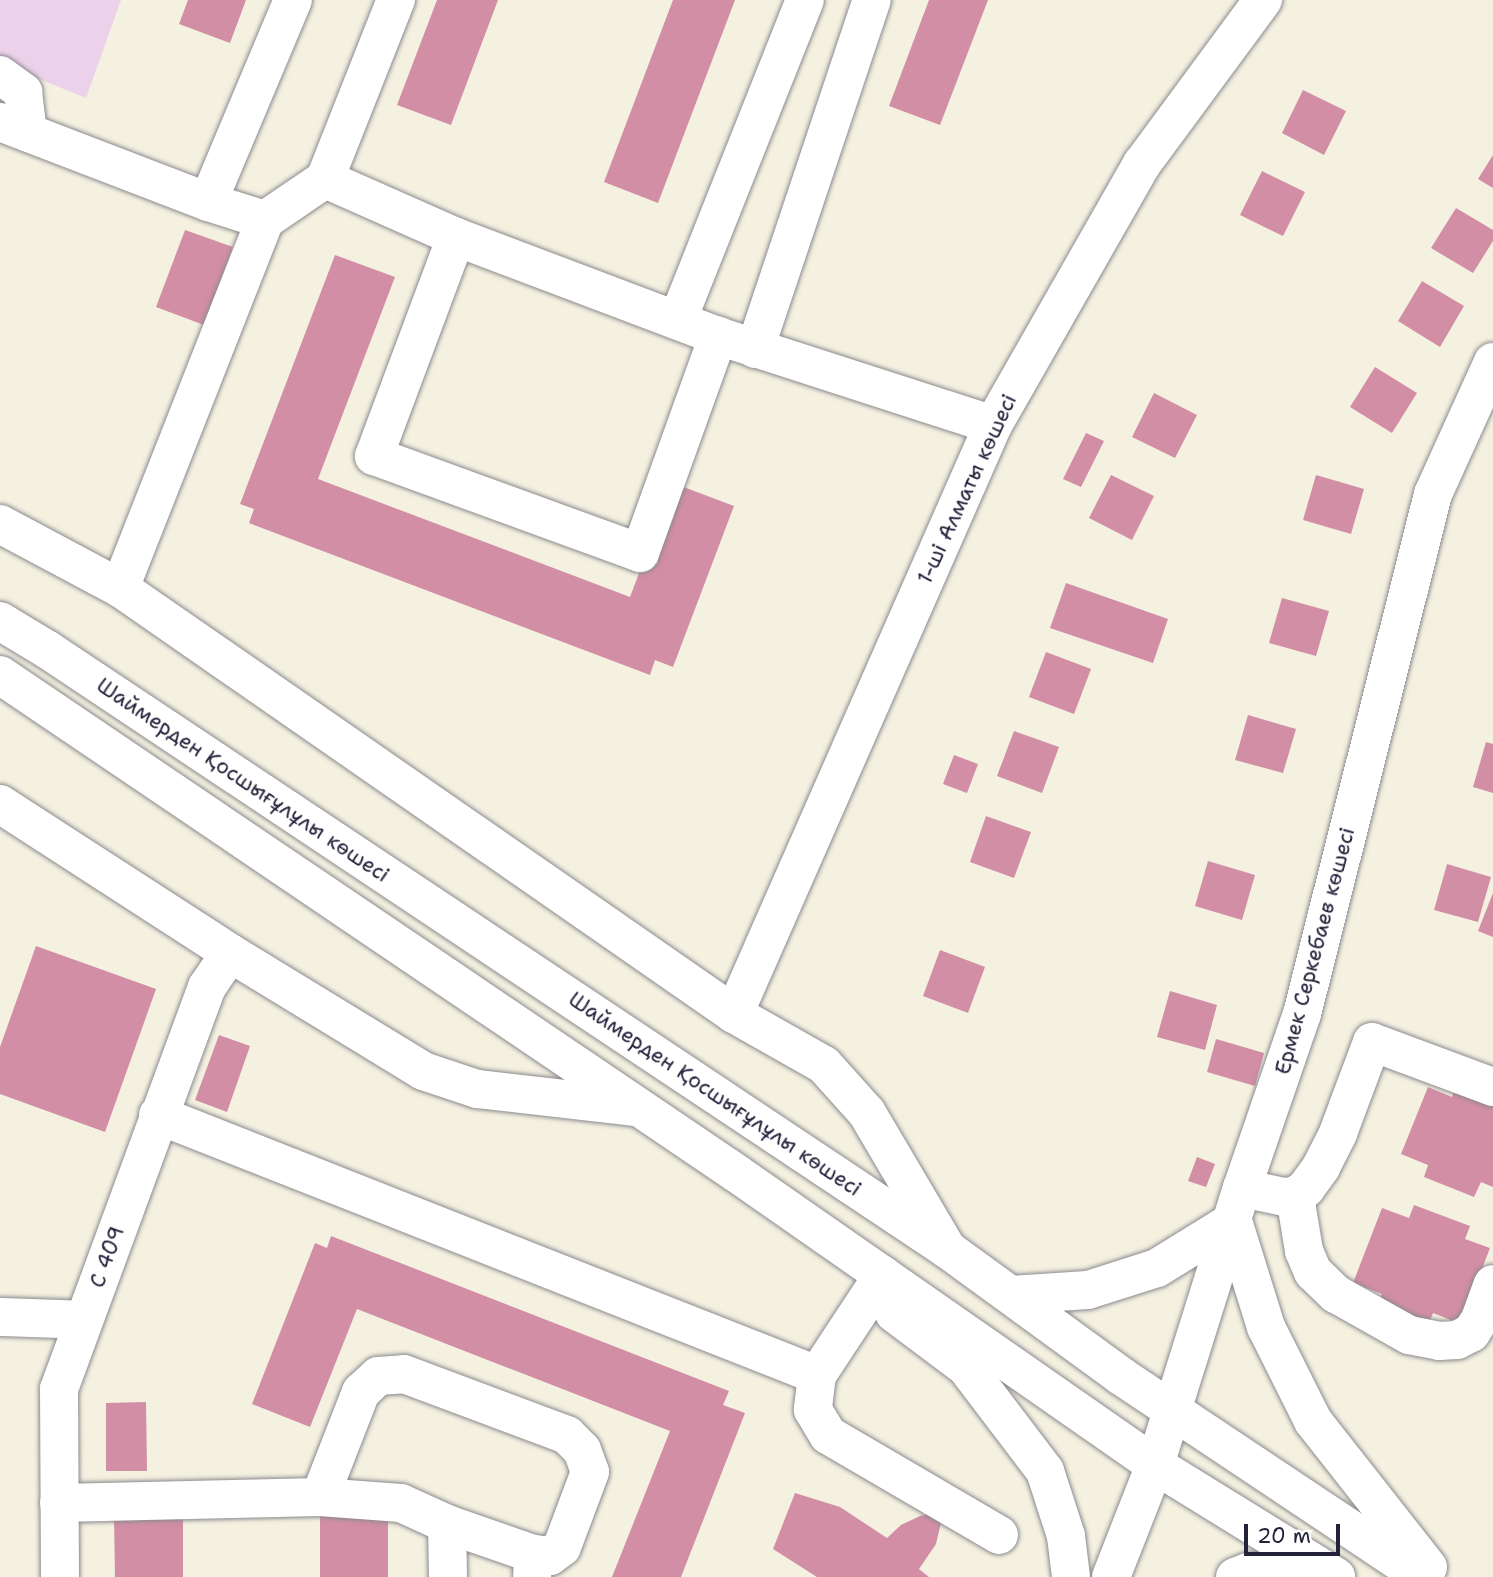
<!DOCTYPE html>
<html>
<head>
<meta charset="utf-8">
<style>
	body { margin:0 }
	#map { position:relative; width:1493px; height:1577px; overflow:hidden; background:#f4f1e1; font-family:"Shantell Sans",sans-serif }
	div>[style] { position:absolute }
	.built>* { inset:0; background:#ecd1ea }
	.building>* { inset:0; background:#d28ea5 }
	.roads { filter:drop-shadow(0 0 2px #8b8a8e) drop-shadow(0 0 2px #8b8a8e) }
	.minor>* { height:38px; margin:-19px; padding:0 19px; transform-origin:19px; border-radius:19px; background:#fff }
	.major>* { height:38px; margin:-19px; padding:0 19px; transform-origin:19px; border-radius:19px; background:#fff }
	span { translate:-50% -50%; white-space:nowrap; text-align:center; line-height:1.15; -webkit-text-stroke:7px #fff; paint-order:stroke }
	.street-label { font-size:21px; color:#22223b }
	.scale { position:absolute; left:1244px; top:1524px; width:96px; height:32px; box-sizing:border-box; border:4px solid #22223b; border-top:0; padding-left:9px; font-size:21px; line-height:24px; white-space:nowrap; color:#22223b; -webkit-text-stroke:5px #fff; paint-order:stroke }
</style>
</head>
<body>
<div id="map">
	<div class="built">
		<div style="clip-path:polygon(0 0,121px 0,86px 98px,0 63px)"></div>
	</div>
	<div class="building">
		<div style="clip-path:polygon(188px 0,246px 0,230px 43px,179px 24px)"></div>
		<div style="clip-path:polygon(437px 0,498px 0,451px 125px,397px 105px)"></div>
		<div style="clip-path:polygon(673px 0,735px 0,658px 203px,604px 182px)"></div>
		<div style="clip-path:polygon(929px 0,988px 0,940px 125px,889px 106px)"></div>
		<div style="clip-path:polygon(1303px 90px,1346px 111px,1324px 155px,1282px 133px)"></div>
		<div style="clip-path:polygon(1493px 155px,1493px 188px,1478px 179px)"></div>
		<div style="clip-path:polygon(1262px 171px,1305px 192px,1283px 236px,1240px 215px)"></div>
		<div style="clip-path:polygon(1456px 208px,1493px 230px,1493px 241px,1473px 273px,1431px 248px)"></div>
		<div style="clip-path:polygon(185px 230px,233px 247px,204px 325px,156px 307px)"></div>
		<div style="clip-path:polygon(335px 255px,395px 277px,318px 479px,630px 597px,673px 483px,734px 506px,673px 667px,655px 660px,650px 675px,249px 523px,254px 509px,240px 504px)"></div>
		<div style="clip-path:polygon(1422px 281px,1464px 306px,1440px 347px,1398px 321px)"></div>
		<div style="clip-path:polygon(1375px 367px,1417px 393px,1392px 433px,1350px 407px)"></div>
		<div style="clip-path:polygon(1154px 393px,1197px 415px,1175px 458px,1132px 437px)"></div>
		<div style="clip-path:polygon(1086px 433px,1104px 441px,1081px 487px,1063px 479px)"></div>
		<div style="clip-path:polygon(1111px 475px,1154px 496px,1132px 540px,1089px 518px)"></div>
		<div style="clip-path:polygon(1316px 475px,1364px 489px,1351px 534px,1303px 520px)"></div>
		<div style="clip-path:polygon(1066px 583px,1168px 619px,1153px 663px,1050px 628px)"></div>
		<div style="clip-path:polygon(1282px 598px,1329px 611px,1316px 656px,1269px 643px)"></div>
		<div style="clip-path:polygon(1046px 652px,1091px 669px,1074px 714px,1029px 697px)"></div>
		<div style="clip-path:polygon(1248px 715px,1296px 729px,1283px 773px,1235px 760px)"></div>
		<div style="clip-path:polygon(1014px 731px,1059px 747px,1042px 793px,997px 776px)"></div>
		<div style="clip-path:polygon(1486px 742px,1493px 744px,1493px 793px,1473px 787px)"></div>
		<div style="clip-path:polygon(954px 755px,978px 764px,967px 793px,943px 784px)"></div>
		<div style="clip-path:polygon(986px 816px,1031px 832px,1014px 878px,970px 862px)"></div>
		<div style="clip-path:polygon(1208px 861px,1255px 875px,1242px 920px,1195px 906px)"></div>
		<div style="clip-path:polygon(1447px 864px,1491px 877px,1478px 922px,1434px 910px)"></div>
		<div style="clip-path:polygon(1493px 893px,1493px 937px,1478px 931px)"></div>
		<div style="clip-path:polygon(36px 946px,156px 989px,105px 1132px,0 1094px,0 1047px)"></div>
		<div style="clip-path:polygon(940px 950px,985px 967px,968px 1013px,923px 996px)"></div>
		<div style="clip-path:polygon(1170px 991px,1217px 1005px,1205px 1050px,1157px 1037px)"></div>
		<div style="clip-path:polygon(219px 1035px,250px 1046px,227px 1112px,195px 1100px)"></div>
		<div style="clip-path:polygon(1216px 1039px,1264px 1053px,1255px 1086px,1207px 1072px)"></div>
		<div style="clip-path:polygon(1457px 1082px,1493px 1097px,1493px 1187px,1481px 1182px,1474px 1197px,1424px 1177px,1428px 1165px,1401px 1154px,1428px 1087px,1452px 1097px)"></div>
		<div style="clip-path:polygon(1197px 1157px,1215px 1164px,1206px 1187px,1188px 1181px)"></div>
		<div style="clip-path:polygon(1414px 1205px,1470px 1226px,1465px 1239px,1490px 1248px,1461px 1324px,1433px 1313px,1427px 1328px,1376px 1308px,1382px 1294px,1353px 1283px,1382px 1208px,1409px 1218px)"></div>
		<div style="clip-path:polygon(331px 1236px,729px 1391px,723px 1405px,745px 1413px,681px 1577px,612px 1577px,670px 1431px,357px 1309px,310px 1427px,252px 1404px,315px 1243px,327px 1248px)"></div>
		<div style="clip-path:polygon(146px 1402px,147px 1471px,106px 1471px,106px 1403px)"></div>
		<div style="clip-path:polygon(795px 1493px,840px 1507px,887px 1538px,901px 1525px,920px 1516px,944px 1510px,936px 1544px,919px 1569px,929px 1577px,817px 1577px,773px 1549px)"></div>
		<div style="clip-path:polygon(388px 1509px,388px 1577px,320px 1577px,320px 1510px)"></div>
		<div style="clip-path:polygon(114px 1517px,183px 1517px,183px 1577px,115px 1577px)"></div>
	</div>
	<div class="roads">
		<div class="minor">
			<div style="left:0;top:75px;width:29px;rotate:36deg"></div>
			<div style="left:23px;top:92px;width:41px;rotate:83deg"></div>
			<div style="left:0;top:122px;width:223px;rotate:21deg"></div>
			<div style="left:208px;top:202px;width:60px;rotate:17.5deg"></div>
			<div style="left:325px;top:179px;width:193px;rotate:-68.4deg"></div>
			<div style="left:208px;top:202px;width:219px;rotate:-67.2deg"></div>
			<div style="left:456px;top:237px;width:234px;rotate:110.5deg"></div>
			<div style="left:374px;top:456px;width:283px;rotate:20deg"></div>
			<div style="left:640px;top:553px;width:231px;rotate:-70.2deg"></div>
			<div style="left:678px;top:319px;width:343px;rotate:-68.3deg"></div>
			<div style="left:755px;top:349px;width:368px;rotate:-71.5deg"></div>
			<div style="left:0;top:524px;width:136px;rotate:28.1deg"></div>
			<div style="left:120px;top:588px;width:747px;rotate:34.75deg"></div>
			<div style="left:734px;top:1014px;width:103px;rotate:29.5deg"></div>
			<div style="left:824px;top:1065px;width:64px;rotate:48.1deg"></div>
			<div style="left:867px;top:1113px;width:158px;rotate:59.5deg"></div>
			<div style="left:120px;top:588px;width:396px;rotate:-68.5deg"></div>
			<div style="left:265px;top:220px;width:73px;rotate:-34.3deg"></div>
			<div style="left:325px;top:179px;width:143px;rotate:23.9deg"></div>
			<div style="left:456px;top:237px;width:280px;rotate:20.7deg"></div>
			<div style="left:718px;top:336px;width:289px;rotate:17.9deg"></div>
			<div style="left:0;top:804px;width:274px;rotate:32.9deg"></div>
			<div style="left:230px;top:953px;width:226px;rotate:31.4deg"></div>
			<div style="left:423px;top:1071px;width:57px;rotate:18.4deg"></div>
			<div style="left:477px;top:1089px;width:160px;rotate:6.5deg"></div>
			<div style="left:734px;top:1014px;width:643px;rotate:-66.26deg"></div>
			<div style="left:993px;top:425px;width:301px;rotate:-60.3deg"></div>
			<div style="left:1142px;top:164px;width:204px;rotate:-53.6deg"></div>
			<div style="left:158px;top:1115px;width:708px;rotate:21.53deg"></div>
			<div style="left:1242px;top:1188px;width:43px;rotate:12.1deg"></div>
			<div style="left:1284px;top:1197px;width:11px;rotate:-5deg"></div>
			<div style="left:1295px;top:1196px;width:14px;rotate:-36deg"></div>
			<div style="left:1306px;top:1188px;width:26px;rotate:-54deg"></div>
			<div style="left:1321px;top:1167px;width:38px;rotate:-63deg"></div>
			<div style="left:1338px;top:1133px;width:97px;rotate:-69.5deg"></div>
			<div style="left:1372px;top:1042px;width:129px;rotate:20.4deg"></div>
			<div style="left:1295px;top:1196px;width:56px;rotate:80.7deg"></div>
			<div style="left:1304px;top:1251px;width:23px;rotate:67deg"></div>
			<div style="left:1313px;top:1272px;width:32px;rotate:44deg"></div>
			<div style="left:1336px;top:1294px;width:84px;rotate:29.3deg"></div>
			<div style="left:1409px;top:1335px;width:31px;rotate:11deg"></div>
			<div style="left:1439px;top:1341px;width:18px;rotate:-3deg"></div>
			<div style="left:1457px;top:1340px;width:16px;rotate:-27deg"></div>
			<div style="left:1471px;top:1333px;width:17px;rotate:-57deg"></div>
			<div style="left:1480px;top:1319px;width:37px;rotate:-70deg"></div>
			<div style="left:883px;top:1275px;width:120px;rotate:123.4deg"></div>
			<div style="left:817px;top:1375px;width:35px;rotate:97deg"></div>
			<div style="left:813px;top:1410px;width:29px;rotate:59deg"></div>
			<div style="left:828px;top:1435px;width:198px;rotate:30.3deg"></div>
			<div style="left:0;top:1317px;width:84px;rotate:2deg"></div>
			<div style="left:320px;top:1497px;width:113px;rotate:-68.7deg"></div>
			<div style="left:361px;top:1392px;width:23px;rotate:-43deg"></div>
			<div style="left:378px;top:1376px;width:26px;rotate:-4deg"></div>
			<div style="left:404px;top:1374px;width:174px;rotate:20.5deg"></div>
			<div style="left:567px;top:1435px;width:21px;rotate:45deg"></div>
			<div style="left:582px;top:1450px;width:23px;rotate:70deg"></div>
			<div style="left:590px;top:1472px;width:80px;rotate:110.5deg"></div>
			<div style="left:562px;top:1547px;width:15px;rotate:143deg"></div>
			<div style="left:550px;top:1556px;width:17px;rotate:-173deg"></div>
			<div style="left:59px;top:1503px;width:261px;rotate:-1.3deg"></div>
			<div style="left:320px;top:1497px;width:81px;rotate:4.2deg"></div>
			<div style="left:401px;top:1503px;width:51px;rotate:24.5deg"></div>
			<div style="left:447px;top:1524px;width:53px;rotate:88.9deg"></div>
			<div style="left:447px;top:1524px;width:91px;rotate:19.2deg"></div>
			<div style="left:533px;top:1554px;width:23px;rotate:92deg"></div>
			<div style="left:60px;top:1577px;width:188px;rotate:-90.3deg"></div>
			<div style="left:59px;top:1389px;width:428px;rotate:-69.8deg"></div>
			<div style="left:207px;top:987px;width:41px;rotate:-55.9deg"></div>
			<div style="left:1111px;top:1577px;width:120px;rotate:-68.6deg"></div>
			<div style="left:1155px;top:1465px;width:290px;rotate:-72.6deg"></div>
			<div style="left:1242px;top:1188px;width:184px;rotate:-71deg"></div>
			<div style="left:1302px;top:1014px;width:536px;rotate:-75.86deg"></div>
			<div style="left:1433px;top:494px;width:145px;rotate:-65.6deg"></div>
		</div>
		<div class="major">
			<div style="left:0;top:621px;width:56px;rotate:31.1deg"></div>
			<div style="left:48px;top:650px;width:1080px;rotate:33.68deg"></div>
			<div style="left:947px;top:1249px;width:215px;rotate:36.1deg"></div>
			<div style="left:1121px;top:1376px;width:362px;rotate:33.7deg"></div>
			<div style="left:0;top:675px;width:889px;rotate:34.08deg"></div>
			<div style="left:736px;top:1173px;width:511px;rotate:34.87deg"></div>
			<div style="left:1155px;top:1465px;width:213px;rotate:31.7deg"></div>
			<div style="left:1011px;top:1295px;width:77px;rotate:-3.7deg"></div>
			<div style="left:1088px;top:1290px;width:72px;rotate:-17.7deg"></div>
			<div style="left:1157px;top:1268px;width:89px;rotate:-31.7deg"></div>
			<div style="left:1233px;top:1221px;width:111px;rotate:72.7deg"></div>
			<div style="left:1266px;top:1327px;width:105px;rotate:63.4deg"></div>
			<div style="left:1313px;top:1421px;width:186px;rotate:51.8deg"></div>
			<div style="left:894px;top:1313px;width:90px;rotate:36.9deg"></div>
			<div style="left:966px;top:1367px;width:131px;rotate:52.8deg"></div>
			<div style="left:1045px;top:1471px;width:68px;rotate:72.1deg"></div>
			<div style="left:1066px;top:1536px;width:41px;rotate:83deg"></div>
			<div style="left:1235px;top:1577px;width:14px;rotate:-21deg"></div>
			<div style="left:1248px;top:1572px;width:39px;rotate:1deg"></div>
			<div style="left:1287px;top:1573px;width:16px;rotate:15deg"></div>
		</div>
	</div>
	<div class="street-label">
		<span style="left:967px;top:489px;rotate:-65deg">1-ші Алматы көшесі</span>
		<span style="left:243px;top:780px;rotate:34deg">Шаймерден Қосшығұлұлы көшесі</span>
		<span style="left:1315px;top:951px;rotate:-75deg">Ермек Серкебаев көшесі</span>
		<span style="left:715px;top:1094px;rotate:34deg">Шаймерден Қосшығұлұлы көшесі</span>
		<span style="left:107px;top:1257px;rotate:-70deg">С 409</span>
	</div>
	<div class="scale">20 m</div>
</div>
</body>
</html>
